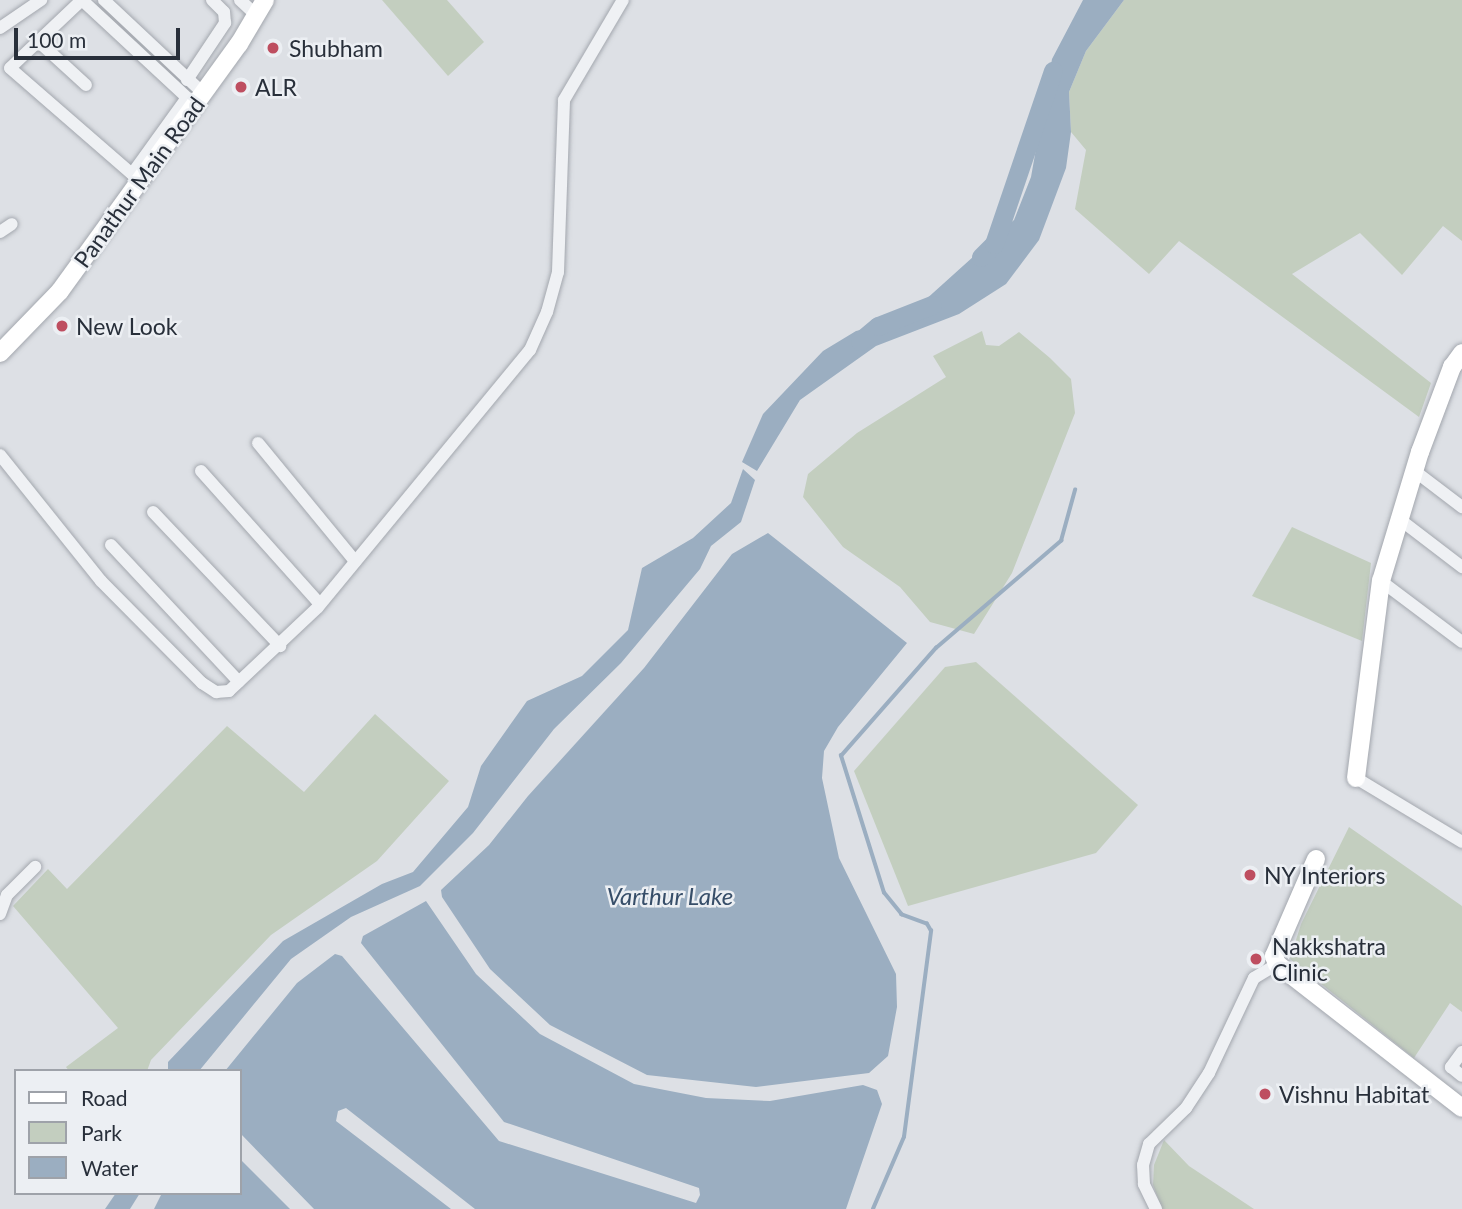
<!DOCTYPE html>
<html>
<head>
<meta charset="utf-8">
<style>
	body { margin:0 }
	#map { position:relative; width:1462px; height:1209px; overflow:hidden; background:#dde0e5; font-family:Lato,sans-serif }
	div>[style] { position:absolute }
	.green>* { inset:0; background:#c3cebf }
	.water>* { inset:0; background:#9baec1 }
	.stream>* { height:3.5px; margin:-1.75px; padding:0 1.75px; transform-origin:1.75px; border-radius:1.75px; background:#9baec1 }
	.river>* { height:19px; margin:-9.5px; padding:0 9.5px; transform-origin:9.5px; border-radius:9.5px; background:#9baec1 }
	.roads { filter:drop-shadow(0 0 2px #a3a7ae) drop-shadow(0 0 2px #a3a7ae) }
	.street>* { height:12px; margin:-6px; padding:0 6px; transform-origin:6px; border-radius:6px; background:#eff1f4 }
	.secondary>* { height:18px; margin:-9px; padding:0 9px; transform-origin:9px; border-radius:9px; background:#fff }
	.dots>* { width:19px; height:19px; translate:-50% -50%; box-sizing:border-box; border:4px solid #eceff3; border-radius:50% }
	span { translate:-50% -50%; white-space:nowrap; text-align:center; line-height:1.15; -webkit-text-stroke:5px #eceff3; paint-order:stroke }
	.poi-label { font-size:23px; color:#282f3a }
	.left { translate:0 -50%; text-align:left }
	.street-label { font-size:23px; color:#282f3a }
	.water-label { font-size:24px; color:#374e69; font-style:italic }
	.legend { position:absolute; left:14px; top:1069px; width:228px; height:126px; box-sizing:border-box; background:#eceff3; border:2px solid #9ea2a9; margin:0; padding:9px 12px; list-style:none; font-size:21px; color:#282f3a }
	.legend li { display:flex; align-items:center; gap:14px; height:35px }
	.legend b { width:35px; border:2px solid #9ea2a9 }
	.scale { position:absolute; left:14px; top:28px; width:166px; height:32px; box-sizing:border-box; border:4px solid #282f3a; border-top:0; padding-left:9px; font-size:21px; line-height:24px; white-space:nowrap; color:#282f3a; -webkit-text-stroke:5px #eceff3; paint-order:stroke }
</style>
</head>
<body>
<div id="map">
	<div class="green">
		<div style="clip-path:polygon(382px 0,447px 0,484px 42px,448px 76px)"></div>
		<div style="clip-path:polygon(1124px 0,1462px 0,1462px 241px,1443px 226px,1402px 275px,1360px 233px,1292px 274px,1431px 383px,1419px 417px,1179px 241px,1149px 274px,1075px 209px,1086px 150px,1071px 132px,1069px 92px,1086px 51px)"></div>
		<div style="clip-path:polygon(982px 331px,986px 345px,999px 346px,1019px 332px,1050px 358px,1071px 379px,1075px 413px,1012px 573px,974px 634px,930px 622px,900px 587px,843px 547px,803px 497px,808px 474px,857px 433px,946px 377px,933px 356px)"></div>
		<div style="clip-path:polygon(1292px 527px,1371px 563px,1362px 641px,1252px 596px)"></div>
		<div style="clip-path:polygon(976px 662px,1138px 805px,1096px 853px,908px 906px,854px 771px,945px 667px)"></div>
		<div style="clip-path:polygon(375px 714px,449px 781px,377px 861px,271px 935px,151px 1060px,147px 1071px,69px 1071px,66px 1067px,118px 1028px,13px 906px,48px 869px,67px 889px,227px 726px,304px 792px)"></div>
		<div style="clip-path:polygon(1349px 827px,1462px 906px,1462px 1012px,1450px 1003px,1414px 1058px,1290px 959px,1301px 924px)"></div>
		<div style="clip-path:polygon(1164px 1140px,1189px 1166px,1254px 1209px,1162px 1209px,1153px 1185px,1154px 1165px)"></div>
	</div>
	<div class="water">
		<div style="clip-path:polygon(1083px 0,1124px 0,1086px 51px,1069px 92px,1071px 132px,1066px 168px,1039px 240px,1006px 284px,959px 314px,876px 346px,800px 400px,757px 471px,742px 462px,763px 414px,823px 351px,856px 331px,903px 320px,1014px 220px,1031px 177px,1052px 59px)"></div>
		<div style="clip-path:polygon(743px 469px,755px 480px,741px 522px,711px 546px,700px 569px,621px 663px,554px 729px,473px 833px,420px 886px,351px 917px,291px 959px,199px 1071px,168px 1071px,168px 1062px,283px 941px,382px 884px,413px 872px,468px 807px,481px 766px,527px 701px,582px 676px,628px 630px,642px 568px,693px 538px,731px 503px)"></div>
		<div style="clip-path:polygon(768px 533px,907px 643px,838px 727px,824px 751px,822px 778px,839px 858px,896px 974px,897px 1007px,888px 1056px,869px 1073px,756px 1087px,647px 1075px,550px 1025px,490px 969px,442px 897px,441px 890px,489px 845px,528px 796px,644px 668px,732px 554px)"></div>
		<div style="clip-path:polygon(426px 901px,476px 974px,540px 1034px,634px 1084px,706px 1098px,770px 1101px,863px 1085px,877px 1090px,882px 1104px,846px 1209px,475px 1209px,346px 1108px,338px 1111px,336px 1121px,451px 1209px,314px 1209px,240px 1133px,240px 1071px,225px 1071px,297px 983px,335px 954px,342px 956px,499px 1141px,696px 1203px,700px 1195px,699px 1188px,504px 1122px,361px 943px,363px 936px)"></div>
		<div style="clip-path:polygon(240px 1159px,290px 1209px,154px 1209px,162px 1193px,240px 1193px)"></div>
		<div style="clip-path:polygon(116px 1193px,140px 1193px,130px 1209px,105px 1209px)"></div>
	</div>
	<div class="stream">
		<div style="left:873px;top:1209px;width:78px;rotate:-66.7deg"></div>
		<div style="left:904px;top:1137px;width:208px;rotate:-82.5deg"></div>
		<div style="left:931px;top:931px;width:8px;rotate:-120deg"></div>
		<div style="left:927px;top:924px;width:27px;rotate:-160deg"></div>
		<div style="left:902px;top:915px;width:28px;rotate:-129deg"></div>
		<div style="left:884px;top:893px;width:144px;rotate:-107.4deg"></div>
		<div style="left:841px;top:756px;width:144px;rotate:-48.7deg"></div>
		<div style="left:936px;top:648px;width:165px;rotate:-40.6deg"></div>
		<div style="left:1061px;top:541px;width:53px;rotate:-74.6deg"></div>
	</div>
	<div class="river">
		<div style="left:981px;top:257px;width:18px;rotate:-45deg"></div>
		<div style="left:994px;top:244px;width:183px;rotate:-71.2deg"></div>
		<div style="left:860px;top:341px;width:23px;rotate:-40deg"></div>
		<div style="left:878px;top:326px;width:58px;rotate:-21.3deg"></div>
	</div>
	<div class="roads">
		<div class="street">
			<div style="left:104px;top:0;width:136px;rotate:43.2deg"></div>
			<div style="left:240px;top:0;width:22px;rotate:43deg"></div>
			<div style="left:0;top:28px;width:50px;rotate:-34.3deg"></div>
			<div style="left:38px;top:41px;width:65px;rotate:42.5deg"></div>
			<div style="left:187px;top:80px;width:69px;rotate:-56.3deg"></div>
			<div style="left:225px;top:23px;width:11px;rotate:-95deg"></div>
			<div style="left:224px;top:12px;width:17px;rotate:-135deg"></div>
			<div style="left:132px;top:174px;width:92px;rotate:-54.2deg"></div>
			<div style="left:140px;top:181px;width:172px;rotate:-139deg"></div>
			<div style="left:10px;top:68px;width:99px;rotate:-43.4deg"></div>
			<div style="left:82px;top:0;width:153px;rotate:42.9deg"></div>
			<div style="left:0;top:232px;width:14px;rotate:-34deg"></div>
			<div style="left:258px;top:443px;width:153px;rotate:50.6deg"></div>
			<div style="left:0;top:455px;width:161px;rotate:51.3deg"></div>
			<div style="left:101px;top:581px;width:144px;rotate:45.3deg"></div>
			<div style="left:202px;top:683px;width:17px;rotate:33deg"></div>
			<div style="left:216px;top:692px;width:13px;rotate:-4deg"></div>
			<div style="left:229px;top:691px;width:122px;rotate:-43.3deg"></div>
			<div style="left:318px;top:607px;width:333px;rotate:-50.5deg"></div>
			<div style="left:530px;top:350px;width:42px;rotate:-65.9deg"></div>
			<div style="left:547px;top:312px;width:41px;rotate:-74.6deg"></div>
			<div style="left:558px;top:272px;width:172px;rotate:-88deg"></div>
			<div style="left:564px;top:100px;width:116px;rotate:-59.5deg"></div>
			<div style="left:201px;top:471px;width:178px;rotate:48.2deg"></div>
			<div style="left:1416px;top:472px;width:58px;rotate:37.3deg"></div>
			<div style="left:153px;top:512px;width:185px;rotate:46.5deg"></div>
			<div style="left:1398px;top:518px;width:81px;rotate:37.4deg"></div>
			<div style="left:111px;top:545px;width:187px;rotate:46.9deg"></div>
			<div style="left:1381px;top:581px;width:101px;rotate:37deg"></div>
			<div style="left:1356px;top:778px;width:124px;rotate:31.1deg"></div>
			<div style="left:0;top:914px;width:20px;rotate:-70deg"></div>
			<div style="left:7px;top:895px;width:40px;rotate:-45deg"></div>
			<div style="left:1462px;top:1052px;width:19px;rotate:126deg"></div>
			<div style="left:1451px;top:1067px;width:14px;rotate:39deg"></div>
			<div style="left:1156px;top:1209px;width:28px;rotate:-116deg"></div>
			<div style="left:1144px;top:1184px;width:19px;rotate:-93deg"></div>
			<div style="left:1143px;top:1165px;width:22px;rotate:-74deg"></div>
			<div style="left:1149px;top:1144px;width:52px;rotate:-44.2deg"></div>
			<div style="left:1186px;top:1108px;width:42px;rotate:-56.7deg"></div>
			<div style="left:1209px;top:1073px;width:105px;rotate:-64.7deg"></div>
			<div style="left:1254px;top:978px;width:27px;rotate:-31deg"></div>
		</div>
		<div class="secondary">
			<div style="left:0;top:353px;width:86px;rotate:-45.9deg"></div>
			<div style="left:60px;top:291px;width:305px;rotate:-54.1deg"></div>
			<div style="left:239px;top:44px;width:51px;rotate:-59.4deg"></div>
			<div style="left:1356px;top:778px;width:199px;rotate:-82.8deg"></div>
			<div style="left:1381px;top:581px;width:135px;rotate:-73.2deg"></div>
			<div style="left:1420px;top:452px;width:91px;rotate:-69.4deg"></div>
			<div style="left:1452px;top:367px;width:17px;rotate:-54deg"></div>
			<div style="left:1316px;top:859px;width:106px;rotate:113.4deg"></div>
			<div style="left:1274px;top:956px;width:9px;rotate:69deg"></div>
			<div style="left:1277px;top:964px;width:234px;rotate:37.9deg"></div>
		</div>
	</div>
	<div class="dots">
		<div style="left:273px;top:48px;background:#be4e60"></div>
		<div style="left:241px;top:87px;background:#be4e60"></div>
		<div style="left:62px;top:326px;background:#be4e60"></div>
		<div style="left:1250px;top:875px;background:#be4e60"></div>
		<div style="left:1256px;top:959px;background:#be4e60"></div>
		<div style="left:1265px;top:1094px;background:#be4e60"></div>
	</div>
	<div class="poi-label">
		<span class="left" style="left:289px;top:48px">Shubham</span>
		<span class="left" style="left:255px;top:87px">ALR</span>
		<span class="left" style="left:76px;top:326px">New Look</span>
		<span class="left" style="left:1264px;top:875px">NY Interiors</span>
		<span class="left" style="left:1272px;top:959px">Nakkshatra<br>Clinic</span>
		<span class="left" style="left:1279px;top:1094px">Vishnu Habitat</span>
	</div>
	<div class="street-label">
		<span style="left:139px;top:182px;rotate:-54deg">Panathur Main Road</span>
	</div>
	<div class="water-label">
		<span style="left:670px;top:896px">Varthur Lake</span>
	</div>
	<ul class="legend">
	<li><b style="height:9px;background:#fff"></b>Road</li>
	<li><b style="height:19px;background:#c3cebf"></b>Park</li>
	<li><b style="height:19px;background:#9baec1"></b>Water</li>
	</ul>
	<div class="scale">100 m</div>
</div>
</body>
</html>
